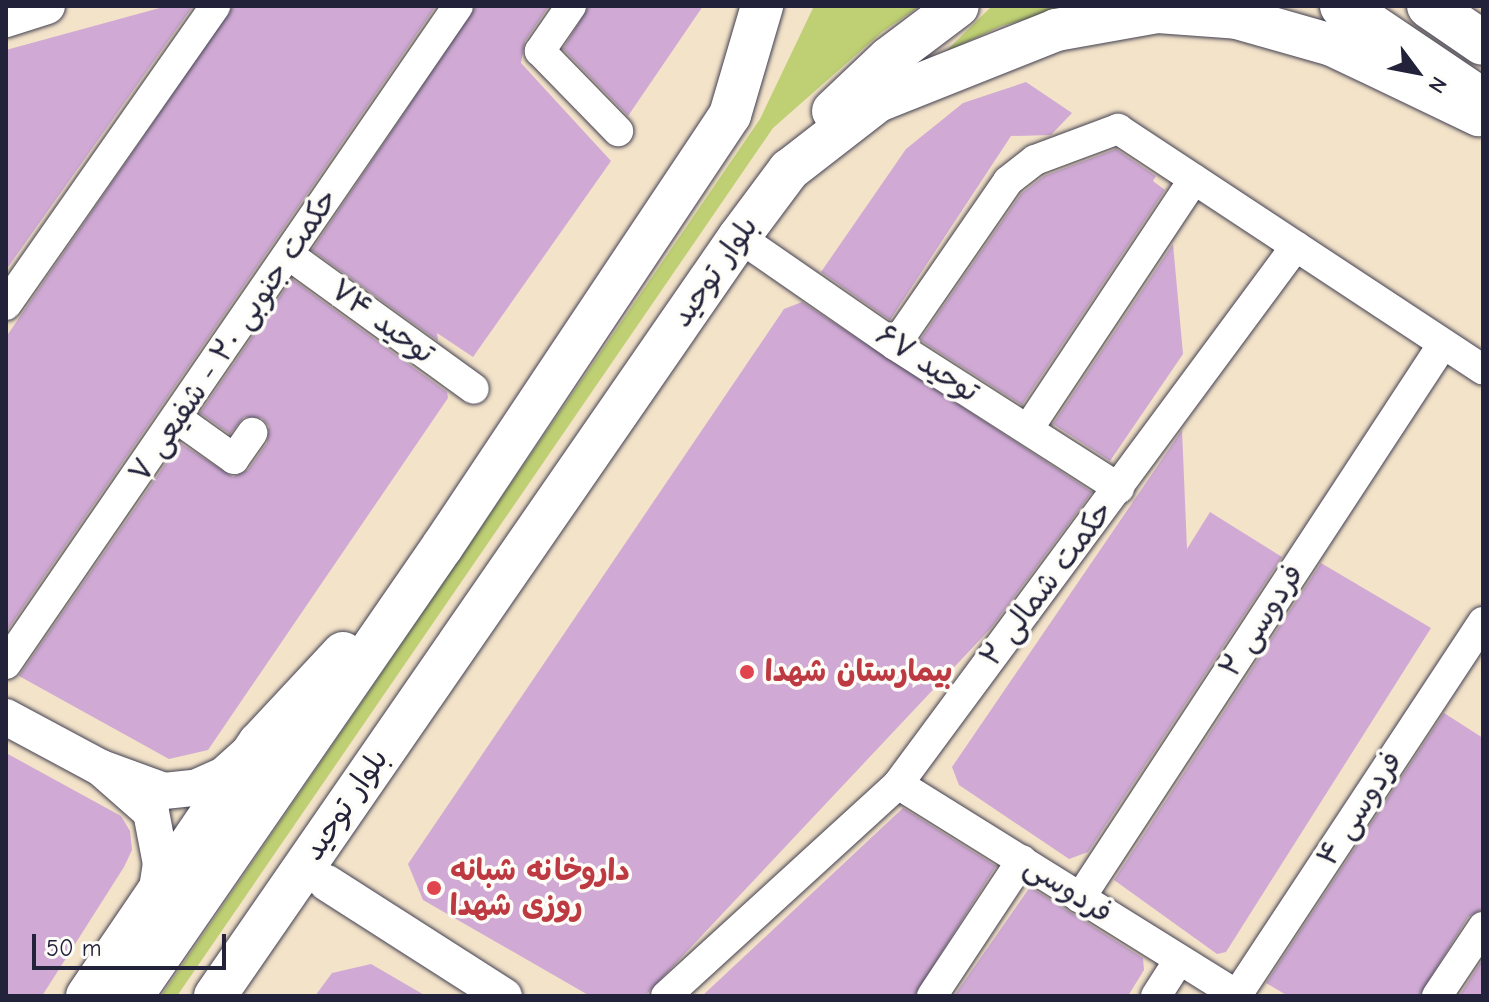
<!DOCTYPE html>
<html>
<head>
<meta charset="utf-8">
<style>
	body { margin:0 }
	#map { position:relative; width:1489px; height:1002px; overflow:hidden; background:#f3e3c9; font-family:"Comic Neue","Playpen Sans Arabic",sans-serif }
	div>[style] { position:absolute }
	.green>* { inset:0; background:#bed073 }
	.building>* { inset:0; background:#d0aad4 }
	.roads { filter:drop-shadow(0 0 2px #413f50) drop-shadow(0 0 2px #413f50) }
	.minor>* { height:30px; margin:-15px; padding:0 15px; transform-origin:15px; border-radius:15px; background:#fff }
	.tertiary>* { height:36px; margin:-18px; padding:0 18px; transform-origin:18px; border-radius:18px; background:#fff }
	.secondary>* { height:42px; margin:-21px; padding:0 21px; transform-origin:21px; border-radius:21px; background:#fff }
	.trunk>* { height:44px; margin:-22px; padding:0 22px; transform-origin:22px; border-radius:22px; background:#fff }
	.dots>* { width:22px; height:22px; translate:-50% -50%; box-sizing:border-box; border:4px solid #fdfcf7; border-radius:50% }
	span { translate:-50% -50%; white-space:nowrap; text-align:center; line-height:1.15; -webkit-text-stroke:7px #fdfcf7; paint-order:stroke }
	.street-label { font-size:30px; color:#22223b }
	.health-label { font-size:30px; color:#be3a42; font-weight:700 }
	.left { translate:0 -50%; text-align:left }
	.frame { position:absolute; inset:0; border:8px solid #22223b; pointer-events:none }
	.north { position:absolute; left:1377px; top:32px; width:80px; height:80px; -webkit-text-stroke:6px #fdfcf7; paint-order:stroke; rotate:122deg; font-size:22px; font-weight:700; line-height:32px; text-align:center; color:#22223b }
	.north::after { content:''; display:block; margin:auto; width:28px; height:36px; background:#22223b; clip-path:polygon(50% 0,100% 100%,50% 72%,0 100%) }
	.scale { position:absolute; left:32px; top:934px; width:194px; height:36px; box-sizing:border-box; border:4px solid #22223b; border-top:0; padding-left:10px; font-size:24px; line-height:28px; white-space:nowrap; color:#22223b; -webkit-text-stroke:6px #fdfcf7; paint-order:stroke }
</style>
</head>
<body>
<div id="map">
	<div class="green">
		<div style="clip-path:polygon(814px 6px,920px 6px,882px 32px,773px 128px,177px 996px,161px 996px,760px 119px)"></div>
		<div style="clip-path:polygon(992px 6px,1077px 6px,1001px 26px,945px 52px)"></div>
	</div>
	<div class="building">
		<div style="clip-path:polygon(167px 6px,193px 6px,6px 270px,6px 50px)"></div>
		<div style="clip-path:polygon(233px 6px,436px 6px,6px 632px,6px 337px)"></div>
		<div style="clip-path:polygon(476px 6px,549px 6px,525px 41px,521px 63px,611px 161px,473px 357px,437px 333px,438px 341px,312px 250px)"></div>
		<div style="clip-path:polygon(589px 6px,703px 6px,628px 116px,563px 49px)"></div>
		<div style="clip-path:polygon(1026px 82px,1072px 113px,1051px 135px,1011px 136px,890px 320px,821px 272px,906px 149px,963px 103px)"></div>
		<div style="clip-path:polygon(1116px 149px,1156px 176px,1153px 181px,1165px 190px,1022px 405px,920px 340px,1021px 194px,1044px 176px)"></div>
		<div style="clip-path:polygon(1173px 244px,1183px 354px,1110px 461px,1053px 424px)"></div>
		<div style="clip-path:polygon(292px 279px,447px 392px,448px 398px,208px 750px,169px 759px,19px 676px,180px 443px,233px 477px,248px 470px,267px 443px,269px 426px,262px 418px,244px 417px,230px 434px,200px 413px)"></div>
		<div style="clip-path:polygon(802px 302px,1092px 492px,991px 628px,645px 996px,590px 996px,423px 900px,408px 864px,784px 309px)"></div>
		<div style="clip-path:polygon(1182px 430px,1187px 549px,1210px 512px,1282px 557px,1088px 852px,1069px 859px,959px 785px,952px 767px)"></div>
		<div style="clip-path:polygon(1321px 563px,1431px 628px,1226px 952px,1217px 954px,1114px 880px)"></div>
		<div style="clip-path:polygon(1444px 713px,1483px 738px,1483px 909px,1468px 917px,1419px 996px,1288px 996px,1266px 983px)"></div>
		<div style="clip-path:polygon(6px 753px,121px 816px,130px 831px,132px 850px,124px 867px,42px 996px,6px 996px)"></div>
		<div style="clip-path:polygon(903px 808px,996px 866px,914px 996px,702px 996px)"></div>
		<div style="clip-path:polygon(1030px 887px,1143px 958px,1144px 970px,1128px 996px,954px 996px)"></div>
		<div style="clip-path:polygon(1483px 959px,1483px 996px,1459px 996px)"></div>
		<div style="clip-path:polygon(371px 964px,426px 996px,315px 996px,332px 973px)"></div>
	</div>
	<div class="roads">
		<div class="minor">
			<div style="left:571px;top:6px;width:55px;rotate:124.6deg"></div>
			<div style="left:540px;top:51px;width:112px;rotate:45.7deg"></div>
			<div style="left:739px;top:237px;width:190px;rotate:34.7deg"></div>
			<div style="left:895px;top:345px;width:266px;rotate:32.6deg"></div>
			<div style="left:289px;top:255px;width:228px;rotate:35.9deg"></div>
			<div style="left:6px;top:305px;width:365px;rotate:-55deg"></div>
			<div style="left:895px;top:345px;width:199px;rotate:-55.4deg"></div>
			<div style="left:1008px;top:181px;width:34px;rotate:-38deg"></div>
			<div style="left:1035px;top:160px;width:89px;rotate:-20.5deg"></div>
			<div style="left:1118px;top:129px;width:437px;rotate:33.4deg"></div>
			<div style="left:178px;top:419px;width:69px;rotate:35.5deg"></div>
			<div style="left:234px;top:459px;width:32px;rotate:-55deg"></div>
			<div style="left:1028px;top:429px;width:300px;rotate:-56.4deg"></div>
			<div style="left:6px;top:664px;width:798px;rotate:-55.51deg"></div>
			<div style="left:898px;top:784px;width:401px;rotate:31.9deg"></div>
			<div style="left:1080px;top:898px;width:662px;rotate:-56.77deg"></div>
			<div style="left:1237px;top:995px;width:447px;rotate:-56.6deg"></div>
			<div style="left:666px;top:996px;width:314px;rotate:-42.4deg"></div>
			<div style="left:898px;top:784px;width:669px;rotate:-53.51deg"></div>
			<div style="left:932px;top:996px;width:163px;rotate:-56.5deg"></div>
			<div style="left:1156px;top:996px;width:43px;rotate:-57.4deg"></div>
			<div style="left:1437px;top:996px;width:83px;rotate:-56.3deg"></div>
		</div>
		<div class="tertiary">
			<div style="left:6px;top:19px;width:43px;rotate:-17.6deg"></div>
			<div style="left:6px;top:717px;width:108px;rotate:28.2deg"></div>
			<div style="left:327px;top:883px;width:210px;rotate:32.6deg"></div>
			<div style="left:156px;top:895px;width:31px;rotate:-81deg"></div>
			<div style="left:161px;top:864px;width:53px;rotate:-100.9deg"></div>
			<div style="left:151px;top:812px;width:67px;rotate:-138.7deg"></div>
			<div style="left:101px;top:768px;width:67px;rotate:20.1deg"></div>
			<div style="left:164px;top:791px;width:31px;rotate:-6deg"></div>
			<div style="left:195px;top:788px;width:32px;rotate:-24deg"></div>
			<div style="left:224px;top:775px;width:30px;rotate:-42deg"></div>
		</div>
		<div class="secondary">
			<div style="left:833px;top:111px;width:77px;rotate:-43.4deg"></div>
			<div style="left:889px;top:58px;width:86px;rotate:-37deg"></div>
			<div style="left:87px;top:996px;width:306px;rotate:-55.8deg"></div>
			<div style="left:259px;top:743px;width:123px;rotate:-47deg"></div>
			<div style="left:132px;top:996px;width:546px;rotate:-55.38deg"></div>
			<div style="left:442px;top:547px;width:519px;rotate:-56.31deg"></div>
			<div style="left:730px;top:115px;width:114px;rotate:-73.6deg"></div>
			<div style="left:215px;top:996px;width:922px;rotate:-55.38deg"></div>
			<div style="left:739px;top:237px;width:84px;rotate:-53.3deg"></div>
			<div style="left:789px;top:170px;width:113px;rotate:-37.8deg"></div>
			<div style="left:878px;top:101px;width:192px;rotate:-21.7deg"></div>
			<div style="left:1056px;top:30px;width:104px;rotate:-10deg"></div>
			<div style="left:1158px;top:12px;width:79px;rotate:4.3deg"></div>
			<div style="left:1237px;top:18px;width:99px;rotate:15.9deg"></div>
			<div style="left:1332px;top:45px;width:163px;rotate:25.5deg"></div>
		</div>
		<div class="trunk">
			<div style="left:1342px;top:6px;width:170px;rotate:34deg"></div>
			<div style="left:1429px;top:6px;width:65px;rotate:34.4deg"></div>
		</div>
	</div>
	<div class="dots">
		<div style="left:747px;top:672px;background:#e0444e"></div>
		<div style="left:434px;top:888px;background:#e0444e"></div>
	</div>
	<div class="street-label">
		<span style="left:715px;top:272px;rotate:-55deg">بلوار توحید</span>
		<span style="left:382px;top:322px;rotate:36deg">توحید ۷۴</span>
		<span style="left:234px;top:336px;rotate:-56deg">حکمت جنوبی ۲۰ - شفیعی ۷</span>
		<span style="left:927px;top:364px;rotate:33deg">توحید ۶۷</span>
		<span style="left:1047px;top:584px;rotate:-53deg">حکمت شمالی ۲</span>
		<span style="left:1262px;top:621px;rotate:-57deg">فردوسی ۲</span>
		<span style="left:346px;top:805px;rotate:-56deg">بلوار توحید</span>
		<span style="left:1360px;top:809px;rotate:-57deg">فردوسی ۴</span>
		<span style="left:1068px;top:890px;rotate:33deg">فردوسی</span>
	</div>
	<div class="health-label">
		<span class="left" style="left:765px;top:672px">بیمارستان شهدا</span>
		<span class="left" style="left:450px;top:888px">داروخانه شبانه<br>روزی شهدا</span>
	</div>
	<div class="frame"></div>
	<div class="north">N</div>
	<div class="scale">50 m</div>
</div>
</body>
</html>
